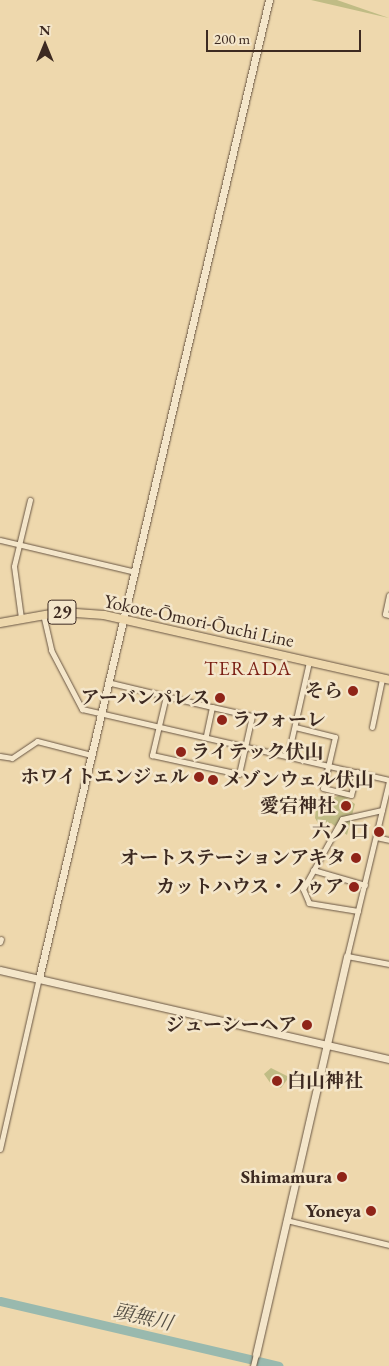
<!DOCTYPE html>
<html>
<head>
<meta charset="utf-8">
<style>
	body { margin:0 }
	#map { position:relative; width:389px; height:1366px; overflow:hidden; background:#eed8ad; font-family:"EB Garamond","Noto Serif JP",serif }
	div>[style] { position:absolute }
	.green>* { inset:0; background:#c0bc85 }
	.river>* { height:9px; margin:-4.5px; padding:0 4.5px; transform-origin:4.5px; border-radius:4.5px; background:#99b9ae }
	.roads { filter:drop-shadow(0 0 1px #695644) drop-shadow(0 0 1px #695644) }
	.street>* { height:5px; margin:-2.5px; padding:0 2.5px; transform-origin:2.5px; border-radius:2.5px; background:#f4e6ca }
	.secondary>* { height:7px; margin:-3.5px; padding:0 3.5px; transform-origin:3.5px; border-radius:3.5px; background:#f4e6ca }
	.primary>* { height:8px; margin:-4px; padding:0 4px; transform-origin:4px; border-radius:4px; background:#eed8ad }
	.dots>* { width:14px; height:14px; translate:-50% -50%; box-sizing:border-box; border:2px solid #f4e6ca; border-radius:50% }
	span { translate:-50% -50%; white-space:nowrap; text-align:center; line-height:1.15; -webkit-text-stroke:5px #f4e6ca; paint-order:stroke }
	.shield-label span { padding:1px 4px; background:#f4e6ca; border:1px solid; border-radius:4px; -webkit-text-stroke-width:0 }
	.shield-label { font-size:18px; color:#3d2a21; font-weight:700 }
	.street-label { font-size:19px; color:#3d2a21 }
	.poi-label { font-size:19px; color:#3d2a21; font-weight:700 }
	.right { translate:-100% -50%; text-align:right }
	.left { translate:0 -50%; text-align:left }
	.neighbourhood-label { font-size:20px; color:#7a1f14; letter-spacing:1px }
	.water-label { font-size:20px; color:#544e44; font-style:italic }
	.north { position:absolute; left:20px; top:20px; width:50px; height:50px; -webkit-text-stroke:4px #f4e6ca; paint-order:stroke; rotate:0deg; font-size:14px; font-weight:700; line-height:20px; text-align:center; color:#3d2a21 }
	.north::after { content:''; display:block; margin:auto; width:18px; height:22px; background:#3d2a21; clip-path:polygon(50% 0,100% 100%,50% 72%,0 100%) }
	.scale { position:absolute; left:206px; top:30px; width:155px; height:22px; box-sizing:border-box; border:2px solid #3d2a21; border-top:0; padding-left:6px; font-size:15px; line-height:18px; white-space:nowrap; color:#3d2a21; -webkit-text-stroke:4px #f4e6ca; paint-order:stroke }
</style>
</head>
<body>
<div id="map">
	<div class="green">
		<div style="clip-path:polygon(311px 0,337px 0,389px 18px)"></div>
		<div style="clip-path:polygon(341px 794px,355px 804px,347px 835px,331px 823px,319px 825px,315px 818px,316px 808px)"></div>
		<div style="clip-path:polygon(271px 1068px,289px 1077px,281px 1088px,271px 1084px,264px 1074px)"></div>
	</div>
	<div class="river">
		<div style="left:0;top:1301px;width:286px;rotate:13.1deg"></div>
	</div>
	<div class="roads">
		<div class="street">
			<div style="left:0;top:540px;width:139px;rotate:13.3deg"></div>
			<div style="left:389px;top:595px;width:19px;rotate:102deg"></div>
			<div style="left:385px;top:614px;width:4px;rotate:14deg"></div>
			<div style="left:43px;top:614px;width:37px;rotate:77deg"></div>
			<div style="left:51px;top:650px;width:67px;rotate:62.3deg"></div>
			<div style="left:82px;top:709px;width:315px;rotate:13deg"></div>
			<div style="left:21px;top:618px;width:52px;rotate:-97.7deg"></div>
			<div style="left:14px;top:566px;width:68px;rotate:-76.4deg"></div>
			<div style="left:111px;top:683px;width:104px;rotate:13.4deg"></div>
			<div style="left:166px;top:696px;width:61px;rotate:103.3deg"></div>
			<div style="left:152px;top:755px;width:89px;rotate:12.3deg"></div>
			<div style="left:239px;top:774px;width:59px;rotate:-77.4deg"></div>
			<div style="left:252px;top:716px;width:41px;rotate:-167.3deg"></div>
			<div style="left:212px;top:707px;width:30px;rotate:102deg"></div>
			<div style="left:295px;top:727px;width:41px;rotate:14deg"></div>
			<div style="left:335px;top:737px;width:52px;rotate:103.2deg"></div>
			<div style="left:323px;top:788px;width:29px;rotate:14deg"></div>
			<div style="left:351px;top:795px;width:24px;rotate:-75deg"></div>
			<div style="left:372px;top:727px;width:49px;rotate:-78.2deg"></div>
			<div style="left:288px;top:755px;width:95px;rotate:-77.3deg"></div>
			<div style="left:0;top:756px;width:12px;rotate:9deg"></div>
			<div style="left:12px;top:758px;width:30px;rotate:-34deg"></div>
			<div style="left:37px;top:741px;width:56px;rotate:14.5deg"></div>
			<div style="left:389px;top:781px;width:180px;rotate:103.5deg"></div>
			<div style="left:347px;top:956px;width:43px;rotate:10.8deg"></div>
			<div style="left:376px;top:837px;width:13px;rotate:13deg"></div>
			<div style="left:313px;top:870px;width:54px;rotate:16.1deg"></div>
			<div style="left:358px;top:911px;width:50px;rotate:-170.7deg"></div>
			<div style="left:309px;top:903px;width:15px;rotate:-113deg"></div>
			<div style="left:303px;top:889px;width:80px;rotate:-60.9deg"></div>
			<div style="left:342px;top:819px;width:41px;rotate:-12.7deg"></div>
			<div style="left:0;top:942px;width:3px;rotate:-72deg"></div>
			<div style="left:0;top:1149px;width:175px;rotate:-77.2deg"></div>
			<div style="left:286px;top:1220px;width:106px;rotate:13.6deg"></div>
			<div style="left:253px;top:1366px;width:12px;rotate:-76deg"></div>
		</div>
		<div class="secondary">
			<div style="left:0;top:970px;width:399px;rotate:12.9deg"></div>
			<div style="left:39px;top:978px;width:1005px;rotate:-76.77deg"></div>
			<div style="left:256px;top:1354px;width:408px;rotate:-77.1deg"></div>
		</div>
		<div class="primary">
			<div style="left:0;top:623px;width:63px;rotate:-10.1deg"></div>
			<div style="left:62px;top:612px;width:42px;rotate:4.1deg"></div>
			<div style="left:104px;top:615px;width:292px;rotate:12.8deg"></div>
		</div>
	</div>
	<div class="dots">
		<div style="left:353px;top:691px;background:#8f2418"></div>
		<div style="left:220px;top:698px;background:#8f2418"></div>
		<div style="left:222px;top:720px;background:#8f2418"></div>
		<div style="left:181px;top:752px;background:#8f2418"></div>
		<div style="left:199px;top:777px;background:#8f2418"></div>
		<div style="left:213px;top:780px;background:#8f2418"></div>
		<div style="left:346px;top:806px;background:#8f2418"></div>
		<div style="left:379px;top:832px;background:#8f2418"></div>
		<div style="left:356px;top:858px;background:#8f2418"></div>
		<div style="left:354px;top:887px;background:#8f2418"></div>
		<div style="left:307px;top:1025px;background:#8f2418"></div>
		<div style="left:277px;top:1081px;background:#8f2418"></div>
		<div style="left:342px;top:1177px;background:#8f2418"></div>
		<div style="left:371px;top:1211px;background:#8f2418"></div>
	</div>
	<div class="shield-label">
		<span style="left:62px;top:612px">29</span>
	</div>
	<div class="street-label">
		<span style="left:199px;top:621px;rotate:12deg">Yokote-Ōmori-Ōuchi Line</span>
	</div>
	<div class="poi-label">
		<span class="right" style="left:343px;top:691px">そら</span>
		<span class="right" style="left:210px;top:698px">アーバンパレス</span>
		<span class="left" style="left:232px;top:720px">ラフォーレ</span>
		<span class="left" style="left:191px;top:752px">ライテック伏山</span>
		<span class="right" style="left:189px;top:777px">ホワイトエンジェル</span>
		<span class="left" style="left:223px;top:780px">メゾンウェル伏山</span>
		<span class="right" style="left:336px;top:806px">愛宕神社</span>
		<span class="right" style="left:369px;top:832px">六ノ口</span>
		<span class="right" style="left:346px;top:858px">オートステーションアキタ</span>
		<span class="right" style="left:344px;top:887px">カットハウス・ノゥア</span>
		<span class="right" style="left:297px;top:1025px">ジューシーヘア</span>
		<span class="left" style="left:287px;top:1081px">白山神社</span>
		<span class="right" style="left:332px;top:1177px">Shimamura</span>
		<span class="right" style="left:361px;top:1211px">Yoneya</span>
	</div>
	<div class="neighbourhood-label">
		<span style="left:248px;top:668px">TERADA</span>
	</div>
	<div class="water-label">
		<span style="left:143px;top:1317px;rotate:13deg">頭無川</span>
	</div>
	<div class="north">N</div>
	<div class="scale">200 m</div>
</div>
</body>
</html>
